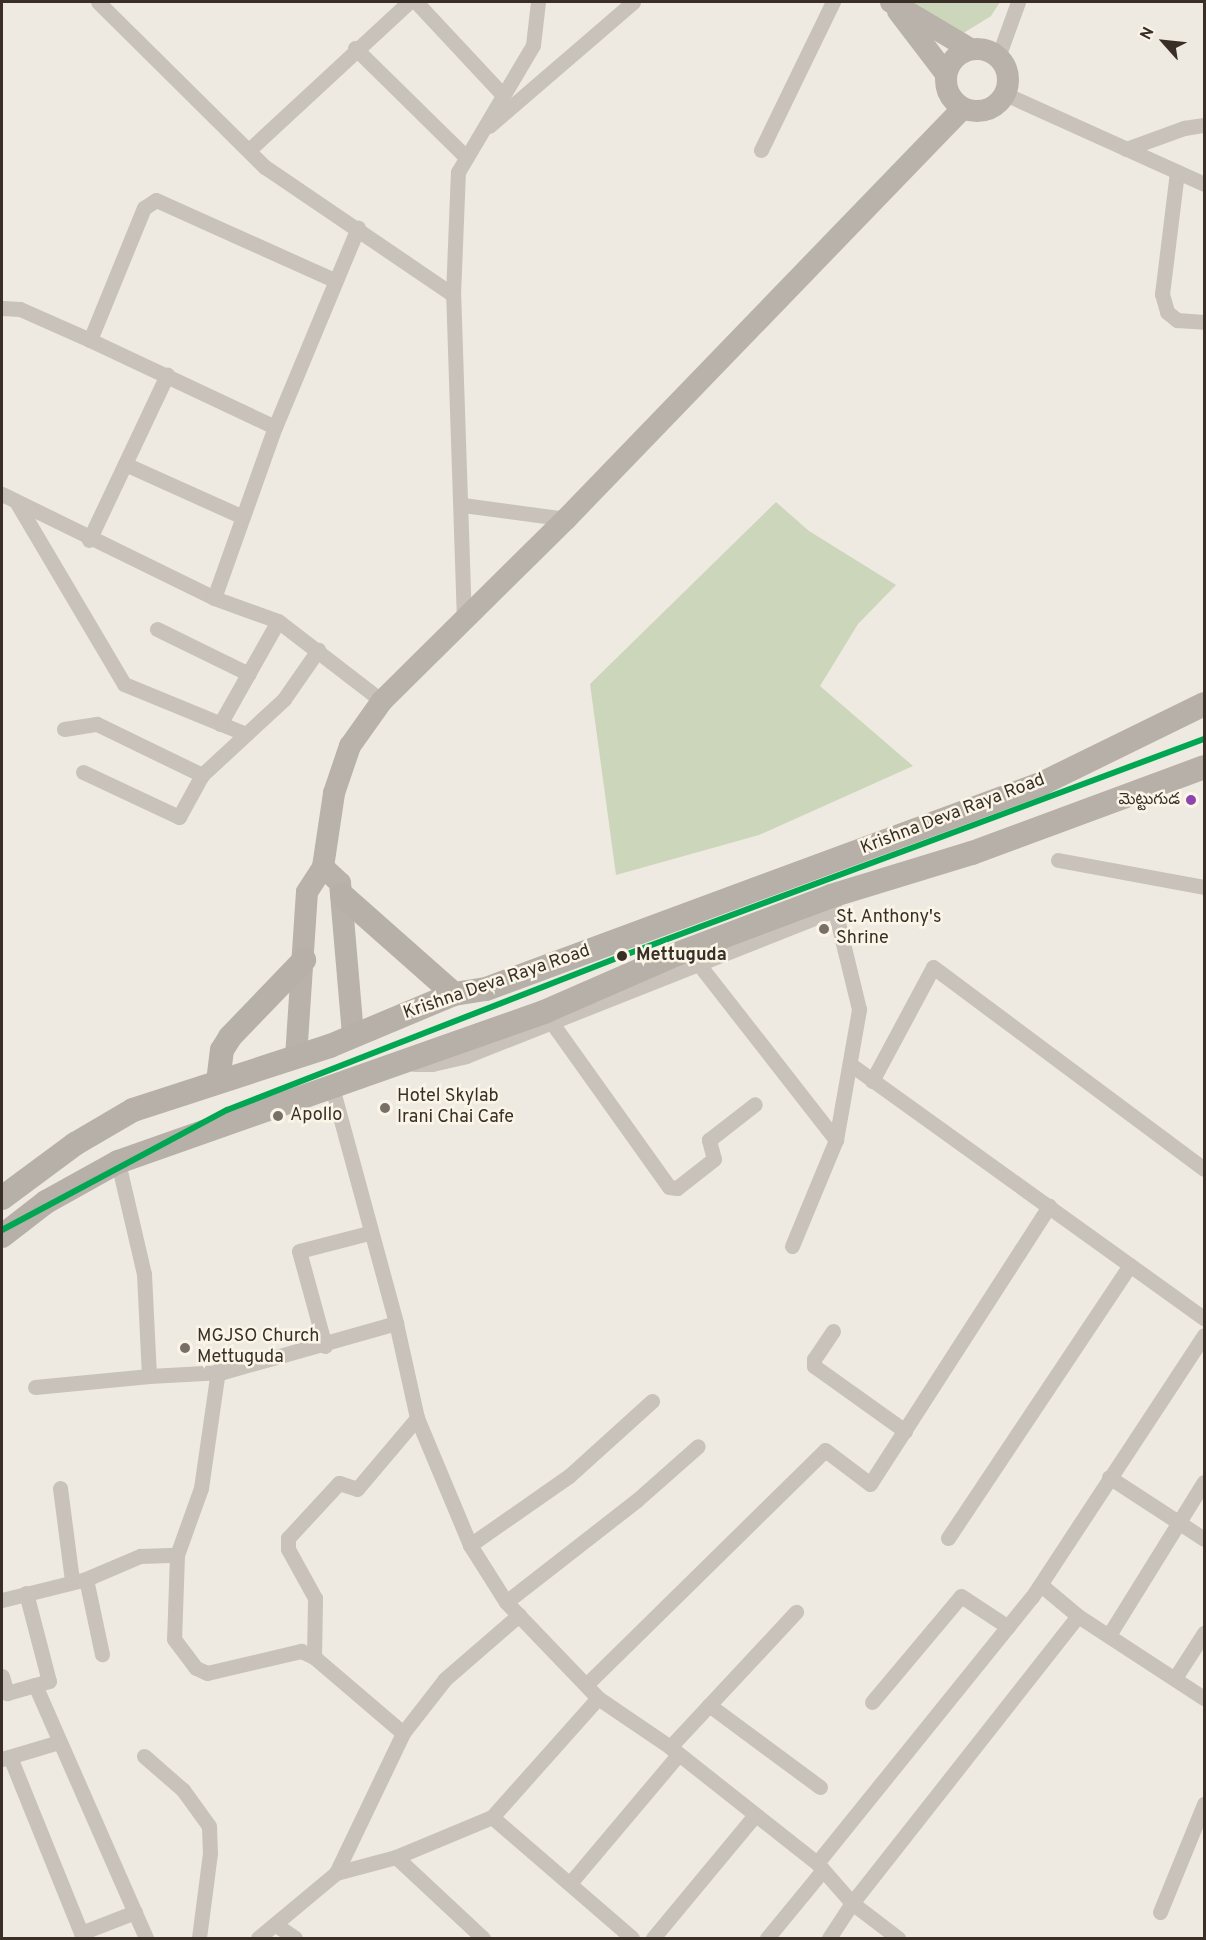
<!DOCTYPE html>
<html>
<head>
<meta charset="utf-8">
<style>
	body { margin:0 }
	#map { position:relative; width:1206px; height:1940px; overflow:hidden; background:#eeeae1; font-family:Overpass,"Noto Sans Telugu",sans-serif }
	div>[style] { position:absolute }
	.green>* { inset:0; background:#ccd6ba }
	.street>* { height:15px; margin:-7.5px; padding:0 7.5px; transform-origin:7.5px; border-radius:7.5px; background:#c8c2ba }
	.secondary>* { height:22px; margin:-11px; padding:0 11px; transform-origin:11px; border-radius:11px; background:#b8b2aa }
	.secondary>.ring { margin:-11px; padding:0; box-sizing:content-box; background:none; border:22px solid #b8b2aa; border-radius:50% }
	.primary>* { height:24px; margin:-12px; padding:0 12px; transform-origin:12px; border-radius:12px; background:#b6b0a9 }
	.metro-1>* { height:6px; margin:-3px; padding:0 3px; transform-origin:3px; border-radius:3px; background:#00a651 }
	.dots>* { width:16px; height:16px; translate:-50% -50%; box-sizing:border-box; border:3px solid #fbf5e8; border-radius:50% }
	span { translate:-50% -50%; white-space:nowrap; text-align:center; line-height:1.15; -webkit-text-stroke:5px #fbf5e8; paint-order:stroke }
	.bus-label { font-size:16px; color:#392f27 }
	.right { translate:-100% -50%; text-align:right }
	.street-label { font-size:18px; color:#392f27 }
	.poi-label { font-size:18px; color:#392f27 }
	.left { translate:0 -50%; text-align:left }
	.stop-label { font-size:18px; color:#392f27; font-weight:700 }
	.frame { position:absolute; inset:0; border:3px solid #392f27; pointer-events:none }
	.north { position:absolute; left:1134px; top:12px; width:60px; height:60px; -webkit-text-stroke:4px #fbf5e8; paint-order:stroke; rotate:297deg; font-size:16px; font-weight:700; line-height:24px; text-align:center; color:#392f27 }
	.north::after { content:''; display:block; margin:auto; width:21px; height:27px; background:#392f27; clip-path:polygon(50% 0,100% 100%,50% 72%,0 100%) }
</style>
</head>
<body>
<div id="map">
	<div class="green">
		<div style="clip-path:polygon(911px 2px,1000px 2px,991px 16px,962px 34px)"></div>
		<div style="clip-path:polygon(776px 502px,809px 531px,896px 585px,858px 624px,820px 686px,913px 766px,759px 835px,616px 875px,590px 684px)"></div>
	</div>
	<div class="street">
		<div style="left:98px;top:2px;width:235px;rotate:44.7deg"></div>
		<div style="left:265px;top:167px;width:227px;rotate:34.2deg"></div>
		<div style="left:416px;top:2px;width:126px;rotate:46.9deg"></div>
		<div style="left:355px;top:48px;width:156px;rotate:44.5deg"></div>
		<div style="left:998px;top:57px;width:59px;rotate:-70deg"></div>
		<div style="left:1005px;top:94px;width:218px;rotate:24.3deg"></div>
		<div style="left:489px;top:126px;width:190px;rotate:-40.7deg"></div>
		<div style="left:1126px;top:149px;width:62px;rotate:-19.9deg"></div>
		<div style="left:1184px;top:128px;width:20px;rotate:-9deg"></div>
		<div style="left:249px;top:150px;width:218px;rotate:-42.8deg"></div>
		<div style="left:761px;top:150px;width:165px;rotate:-64.1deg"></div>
		<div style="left:1177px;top:172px;width:123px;rotate:97deg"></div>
		<div style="left:1162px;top:294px;width:19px;rotate:74deg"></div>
		<div style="left:1167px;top:312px;width:13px;rotate:39deg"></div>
		<div style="left:1177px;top:320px;width:27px;rotate:4deg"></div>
		<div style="left:2px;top:308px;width:18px;rotate:3deg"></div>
		<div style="left:20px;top:309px;width:77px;rotate:23.9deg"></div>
		<div style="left:90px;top:340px;width:204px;rotate:25.2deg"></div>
		<div style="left:90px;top:340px;width:143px;rotate:-67.8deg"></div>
		<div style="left:144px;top:208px;width:14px;rotate:-34deg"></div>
		<div style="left:156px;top:200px;width:195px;rotate:24.2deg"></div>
		<div style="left:125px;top:464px;width:129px;rotate:24.2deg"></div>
		<div style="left:2px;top:494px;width:236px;rotate:26.1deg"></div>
		<div style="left:214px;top:598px;width:68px;rotate:19.8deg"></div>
		<div style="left:278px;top:621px;width:131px;rotate:37.6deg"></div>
		<div style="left:17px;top:503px;width:210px;rotate:59.4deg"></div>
		<div style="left:124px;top:684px;width:132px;rotate:22.3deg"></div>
		<div style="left:463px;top:505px;width:104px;rotate:7.7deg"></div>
		<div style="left:89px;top:540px;width:183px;rotate:-64.7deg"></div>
		<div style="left:214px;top:598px;width:182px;rotate:-70.4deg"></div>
		<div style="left:275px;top:427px;width:216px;rotate:-67.4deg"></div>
		<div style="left:464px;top:621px;width:326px;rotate:-91.9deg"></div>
		<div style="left:453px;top:295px;width:123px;rotate:-87.7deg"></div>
		<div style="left:458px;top:172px;width:147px;rotate:-59.4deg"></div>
		<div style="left:533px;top:45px;width:43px;rotate:-83.4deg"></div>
		<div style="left:157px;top:629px;width:102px;rotate:26.1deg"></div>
		<div style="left:220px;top:724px;width:118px;rotate:-60.6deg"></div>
		<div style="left:64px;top:729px;width:33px;rotate:-9deg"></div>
		<div style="left:97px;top:724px;width:117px;rotate:25.9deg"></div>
		<div style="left:83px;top:772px;width:106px;rotate:25.1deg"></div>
		<div style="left:179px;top:817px;width:48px;rotate:-61.3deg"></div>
		<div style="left:202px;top:775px;width:112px;rotate:-42.8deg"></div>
		<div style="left:284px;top:699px;width:60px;rotate:-55.2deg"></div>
		<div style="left:1058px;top:860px;width:148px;rotate:10.5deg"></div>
		<div style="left:697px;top:962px;width:226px;rotate:52deg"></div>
		<div style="left:552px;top:1023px;width:201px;rotate:54.5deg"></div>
		<div style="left:669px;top:1187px;width:8px;rotate:7deg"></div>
		<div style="left:677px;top:1188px;width:47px;rotate:-38.1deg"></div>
		<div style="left:714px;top:1159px;width:20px;rotate:-105deg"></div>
		<div style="left:709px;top:1140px;width:58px;rotate:-38deg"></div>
		<div style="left:414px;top:1064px;width:18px"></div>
		<div style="left:432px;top:1064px;width:35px;rotate:-13deg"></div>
		<div style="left:466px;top:1056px;width:397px;rotate:-21.6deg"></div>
		<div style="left:850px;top:1064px;width:436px;rotate:35.7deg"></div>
		<div style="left:872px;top:1081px;width:129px;rotate:-61.8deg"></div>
		<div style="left:933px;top:967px;width:338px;rotate:36.7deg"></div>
		<div style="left:332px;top:1087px;width:245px;rotate:74.8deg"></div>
		<div style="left:396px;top:1323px;width:97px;rotate:77.5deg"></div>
		<div style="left:417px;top:1418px;width:138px;rotate:67.3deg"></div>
		<div style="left:470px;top:1545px;width:67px;rotate:57.7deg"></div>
		<div style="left:506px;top:1602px;width:133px;rotate:46.2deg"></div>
		<div style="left:598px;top:1698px;width:87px;rotate:34.2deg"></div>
		<div style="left:670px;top:1747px;width:187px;rotate:38.3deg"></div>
		<div style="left:817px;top:1863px;width:53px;rotate:48.8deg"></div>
		<div style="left:852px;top:1903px;width:58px;rotate:37.3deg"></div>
		<div style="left:792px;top:1246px;width:115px;rotate:-67.5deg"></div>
		<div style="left:836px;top:1140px;width:133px;rotate:-80deg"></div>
		<div style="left:859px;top:1009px;width:110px;rotate:-103.7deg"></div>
		<div style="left:833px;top:1331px;width:34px;rotate:124deg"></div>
		<div style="left:814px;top:1359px;width:7px;rotate:90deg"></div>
		<div style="left:814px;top:1366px;width:112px;rotate:35.5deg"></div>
		<div style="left:325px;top:1346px;width:98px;rotate:-105.3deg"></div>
		<div style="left:299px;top:1251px;width:72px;rotate:-14.4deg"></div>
		<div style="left:149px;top:1376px;width:74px;rotate:-3.1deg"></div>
		<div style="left:223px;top:1372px;width:180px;rotate:-15.8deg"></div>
		<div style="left:35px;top:1387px;width:115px;rotate:-5.5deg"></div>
		<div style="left:149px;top:1376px;width:102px;rotate:-92.8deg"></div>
		<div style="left:144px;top:1274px;width:115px;rotate:-103.1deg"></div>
		<div style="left:1109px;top:1477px;width:113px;rotate:33.1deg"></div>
		<div style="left:60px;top:1488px;width:94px;rotate:82.6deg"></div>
		<div style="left:948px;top:1538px;width:328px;rotate:-56.3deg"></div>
		<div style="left:470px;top:1545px;width:121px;rotate:-34.9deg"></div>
		<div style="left:569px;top:1476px;width:112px;rotate:-42.1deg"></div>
		<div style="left:177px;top:1555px;width:84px;rotate:92deg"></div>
		<div style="left:174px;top:1639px;width:36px;rotate:53deg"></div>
		<div style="left:196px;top:1668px;width:12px;rotate:24deg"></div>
		<div style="left:207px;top:1673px;width:97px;rotate:-13.2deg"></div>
		<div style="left:301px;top:1651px;width:14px;rotate:25deg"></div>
		<div style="left:314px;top:1657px;width:117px;rotate:40.5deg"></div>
		<div style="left:86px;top:1579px;width:77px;rotate:78deg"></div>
		<div style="left:1041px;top:1585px;width:48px;rotate:40deg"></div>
		<div style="left:1078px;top:1616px;width:150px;rotate:33.1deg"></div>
		<div style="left:26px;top:1593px;width:91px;rotate:75.4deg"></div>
		<div style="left:49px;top:1681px;width:15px;rotate:164deg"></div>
		<div style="left:35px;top:1685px;width:276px;rotate:66.3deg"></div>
		<div style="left:2px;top:1600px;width:87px;rotate:-14deg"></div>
		<div style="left:86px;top:1579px;width:59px;rotate:-23.1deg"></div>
		<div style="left:140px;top:1556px;width:37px;rotate:-2deg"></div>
		<div style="left:177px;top:1555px;width:71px;rotate:-70.3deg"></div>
		<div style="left:201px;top:1488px;width:119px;rotate:-81.8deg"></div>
		<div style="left:506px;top:1602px;width:166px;rotate:-37.9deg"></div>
		<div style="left:637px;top:1500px;width:81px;rotate:-41.5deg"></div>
		<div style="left:1109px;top:1635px;width:180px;rotate:-58.2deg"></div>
		<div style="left:314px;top:1657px;width:59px;rotate:-89deg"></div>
		<div style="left:315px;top:1598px;width:56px;rotate:-118.9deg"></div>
		<div style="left:288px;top:1549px;width:11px;rotate:-90deg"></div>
		<div style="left:288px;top:1538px;width:75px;rotate:-47.2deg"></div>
		<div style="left:339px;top:1483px;width:19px;rotate:18deg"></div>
		<div style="left:357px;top:1489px;width:93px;rotate:-49.8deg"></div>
		<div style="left:2px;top:1676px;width:18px;rotate:74deg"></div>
		<div style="left:7px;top:1693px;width:29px;rotate:-16deg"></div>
		<div style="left:1175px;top:1678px;width:54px;rotate:-57.2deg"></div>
		<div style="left:588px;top:1683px;width:332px;rotate:-44.5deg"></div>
		<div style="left:825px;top:1450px;width:56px;rotate:37.1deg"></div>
		<div style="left:870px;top:1484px;width:331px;rotate:-57.2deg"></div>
		<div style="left:872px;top:1702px;width:138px;rotate:-50deg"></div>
		<div style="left:961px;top:1596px;width:56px;rotate:33.4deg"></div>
		<div style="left:709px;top:1705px;width:138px;rotate:36.5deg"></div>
		<div style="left:670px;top:1747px;width:185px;rotate:-47deg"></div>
		<div style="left:144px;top:1756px;width:52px;rotate:41.1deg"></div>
		<div style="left:183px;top:1790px;width:44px;rotate:54.2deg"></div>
		<div style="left:209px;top:1826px;width:27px;rotate:88deg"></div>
		<div style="left:210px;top:1853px;width:86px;rotate:97.4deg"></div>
		<div style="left:10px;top:1757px;width:190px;rotate:68deg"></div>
		<div style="left:81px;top:1933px;width:58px;rotate:-21.3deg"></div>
		<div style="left:2px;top:1759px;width:59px;rotate:-16.6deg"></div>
		<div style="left:492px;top:1817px;width:185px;rotate:40.8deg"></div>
		<div style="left:396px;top:1857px;width:119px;rotate:43deg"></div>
		<div style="left:817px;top:1863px;width:342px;rotate:-51.1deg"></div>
		<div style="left:1032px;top:1597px;width:313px;rotate:-56.7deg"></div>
		<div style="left:336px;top:1873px;width:155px;rotate:-64.4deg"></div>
		<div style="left:403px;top:1733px;width:68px;rotate:-52.1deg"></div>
		<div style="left:445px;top:1679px;width:98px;rotate:-40.9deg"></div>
		<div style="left:571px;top:1882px;width:166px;rotate:-49.9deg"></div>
		<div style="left:1160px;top:1912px;width:117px;rotate:-67.8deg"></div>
		<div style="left:276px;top:1925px;width:23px;rotate:34deg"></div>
		<div style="left:258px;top:1938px;width:102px;rotate:-39.8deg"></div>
		<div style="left:336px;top:1873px;width:62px;rotate:-14.9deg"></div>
		<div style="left:396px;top:1857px;width:104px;rotate:-22.6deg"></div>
		<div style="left:492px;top:1817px;width:159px;rotate:-48.3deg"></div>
		<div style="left:653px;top:1938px;width:160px;rotate:-50.3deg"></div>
		<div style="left:767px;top:1938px;width:88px;rotate:-50.5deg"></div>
		<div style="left:829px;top:1938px;width:42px;rotate:-56.7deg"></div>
		<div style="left:852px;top:1903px;width:365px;rotate:-51.8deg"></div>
	</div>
	<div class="secondary">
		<div style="left:891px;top:2px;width:92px;rotate:30.7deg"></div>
		<div style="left:898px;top:11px;width:79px;rotate:52.7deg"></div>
		<div class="ring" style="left:946px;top:49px;width:40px;height:40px"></div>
		<div style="left:323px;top:867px;width:23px;rotate:43deg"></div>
		<div style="left:340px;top:883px;width:154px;rotate:85.1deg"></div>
		<div style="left:296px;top:1057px;width:165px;rotate:-86.2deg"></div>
		<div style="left:307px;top:892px;width:30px;rotate:-57deg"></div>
		<div style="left:323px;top:867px;width:75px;rotate:-81.5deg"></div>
		<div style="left:334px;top:793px;width:50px;rotate:-71.2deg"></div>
		<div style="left:350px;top:746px;width:55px;rotate:-54.6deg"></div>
		<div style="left:382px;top:701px;width:259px;rotate:-44.7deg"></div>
		<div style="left:566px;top:519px;width:571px;rotate:-45.99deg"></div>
	</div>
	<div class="primary">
		<div style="left:342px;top:895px;width:149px;rotate:41.5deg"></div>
		<div style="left:218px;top:1082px;width:32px;rotate:-83deg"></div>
		<div style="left:222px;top:1050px;width:15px;rotate:-58deg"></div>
		<div style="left:230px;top:1037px;width:107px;rotate:-46.1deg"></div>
		<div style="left:2px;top:1198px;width:91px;rotate:-36.5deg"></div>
		<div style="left:75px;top:1144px;width:67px;rotate:-30.4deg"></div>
		<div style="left:133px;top:1110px;width:207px;rotate:-18deg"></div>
		<div style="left:330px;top:1046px;width:134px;rotate:-22.8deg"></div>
		<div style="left:454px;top:994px;width:32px;rotate:-9deg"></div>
		<div style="left:486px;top:989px;width:594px;rotate:-20.3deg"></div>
		<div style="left:1043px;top:783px;width:179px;rotate:-26.1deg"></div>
		<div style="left:2px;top:1236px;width:56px;rotate:-37.7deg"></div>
		<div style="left:46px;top:1202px;width:82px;rotate:-29.1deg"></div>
		<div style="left:118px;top:1162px;width:452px;rotate:-19.4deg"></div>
		<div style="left:544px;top:1012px;width:145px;rotate:-23.6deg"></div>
		<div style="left:677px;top:954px;width:165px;rotate:-20.6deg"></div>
		<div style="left:831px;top:896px;width:147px;rotate:-17deg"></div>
		<div style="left:972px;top:853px;width:247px;rotate:-20.3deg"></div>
	</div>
	<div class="metro-1">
		<div style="left:2px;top:1230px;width:255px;rotate:-28.1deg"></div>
		<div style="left:227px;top:1110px;width:424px;rotate:-21.3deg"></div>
		<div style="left:622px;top:956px;width:621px;rotate:-20.45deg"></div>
	</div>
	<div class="dots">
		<div style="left:1191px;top:800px;background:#8e44ad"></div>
		<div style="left:824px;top:929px;background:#787068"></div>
		<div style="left:622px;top:956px;background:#392f27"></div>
		<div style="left:385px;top:1108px;background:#787068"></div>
		<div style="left:278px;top:1116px;background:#787068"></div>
		<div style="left:185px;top:1348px;background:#787068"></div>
	</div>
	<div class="bus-label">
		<span class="right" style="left:1180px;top:800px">మెట్టుగుడ</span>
	</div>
	<div class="street-label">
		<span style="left:953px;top:815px;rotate:-21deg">Krishna Deva Raya Road</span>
		<span style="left:497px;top:983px;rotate:-19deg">Krishna Deva Raya Road</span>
	</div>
	<div class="poi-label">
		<span class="left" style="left:836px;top:929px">St. Anthony's<br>Shrine</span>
		<span class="left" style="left:397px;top:1108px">Hotel Skylab<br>Irani Chai Cafe</span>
		<span class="left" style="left:290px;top:1116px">Apollo</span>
		<span class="left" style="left:197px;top:1348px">MGJSO Church<br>Mettuguda</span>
	</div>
	<div class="stop-label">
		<span class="left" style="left:636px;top:956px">Mettuguda</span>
	</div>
	<div class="frame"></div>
	<div class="north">N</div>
</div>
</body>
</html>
